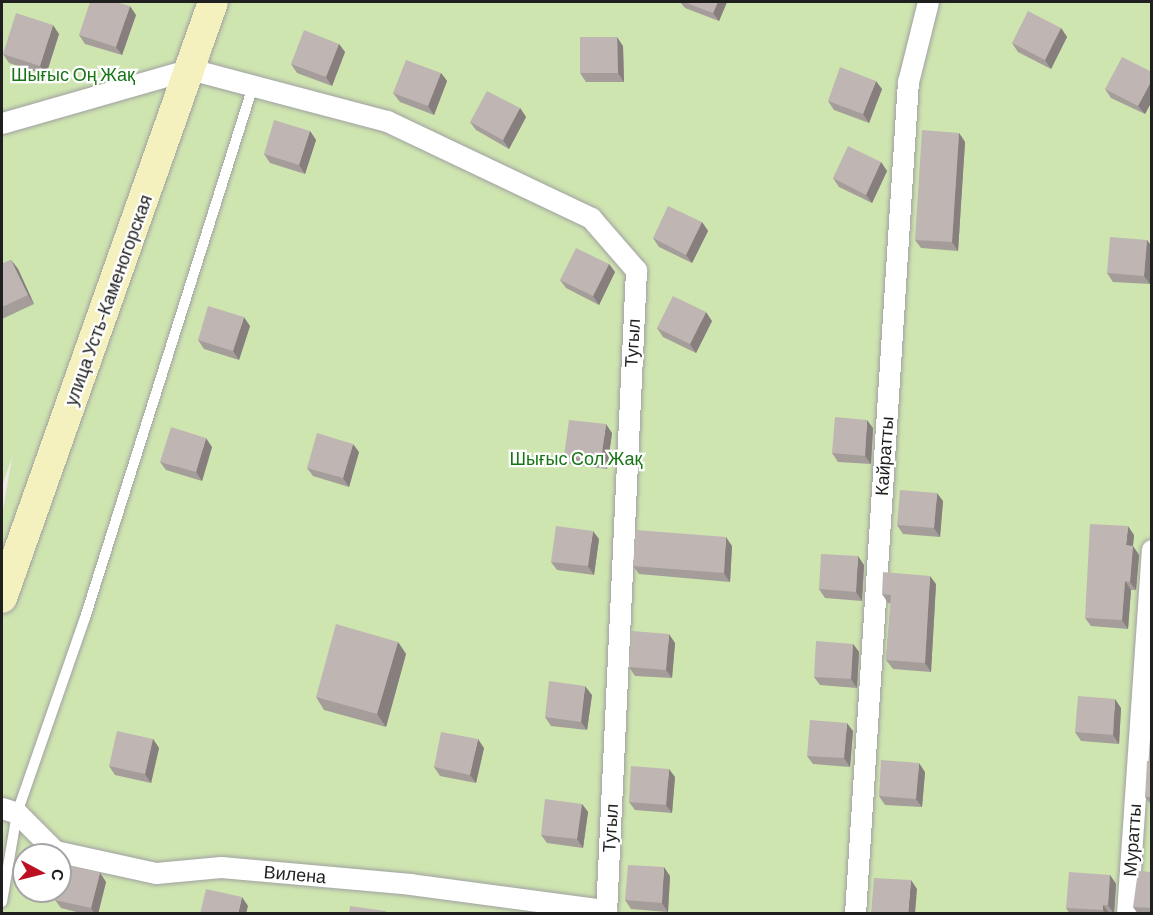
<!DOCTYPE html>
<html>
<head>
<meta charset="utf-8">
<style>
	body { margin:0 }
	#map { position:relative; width:1153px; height:915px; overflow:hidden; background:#efebe6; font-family:Barlow,sans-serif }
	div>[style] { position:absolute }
	.grass>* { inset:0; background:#cfe5b0 }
	.roads { filter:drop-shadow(0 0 2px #a0a0a0) drop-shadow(0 0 2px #a0a0a0) }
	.lane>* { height:10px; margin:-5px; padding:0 5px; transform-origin:5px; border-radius:5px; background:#fff }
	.street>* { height:21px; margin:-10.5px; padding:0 10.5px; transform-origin:10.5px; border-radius:10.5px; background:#fff }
	.secondary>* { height:30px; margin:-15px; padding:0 15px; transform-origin:15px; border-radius:15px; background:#f4f1be }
	.wall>* { inset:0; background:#a49d9a }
	.shaded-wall>* { inset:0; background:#867f7d }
	.building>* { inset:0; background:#bfb6b3 }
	span { translate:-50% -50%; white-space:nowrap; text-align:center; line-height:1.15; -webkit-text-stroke:4.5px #fff; paint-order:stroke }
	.park-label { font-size:18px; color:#177515 }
	.street-label { font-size:18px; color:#1f1f1f }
	.frame { position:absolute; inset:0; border:3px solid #1f1f1f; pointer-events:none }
	.north { position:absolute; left:12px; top:843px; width:60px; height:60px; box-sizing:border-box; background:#fff; border:2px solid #a5a5a5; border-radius:50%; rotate:97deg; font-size:16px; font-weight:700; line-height:24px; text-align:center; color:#1f1f1f }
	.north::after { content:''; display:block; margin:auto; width:21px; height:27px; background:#bd1123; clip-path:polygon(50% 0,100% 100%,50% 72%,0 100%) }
</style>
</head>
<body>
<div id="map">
	<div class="grass">
		<div style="clip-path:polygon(evenodd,2px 2px,1151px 2px,1151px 913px,2px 913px,2px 516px,12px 457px,2px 486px,2px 2px,24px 855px,60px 855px,60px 891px,24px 891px,24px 855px)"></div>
	</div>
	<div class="roads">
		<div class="lane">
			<div style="left:2px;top:902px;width:90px;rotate:-80.4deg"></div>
			<div style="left:17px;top:813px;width:207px;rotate:-70.8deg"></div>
			<div style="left:85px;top:618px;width:558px;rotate:-72.47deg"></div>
		</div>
		<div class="street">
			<div style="left:2px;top:123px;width:196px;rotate:-16deg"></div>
			<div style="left:190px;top:69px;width:204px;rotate:14.8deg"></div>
			<div style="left:387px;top:121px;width:226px;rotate:25.4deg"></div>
			<div style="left:591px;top:218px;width:69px;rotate:49.1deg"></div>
			<div style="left:636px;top:270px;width:645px;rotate:92.67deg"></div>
			<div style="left:2px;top:808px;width:16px;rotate:18deg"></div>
			<div style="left:17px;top:813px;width:54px;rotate:45deg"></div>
			<div style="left:55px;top:851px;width:103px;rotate:12.3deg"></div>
			<div style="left:156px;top:873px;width:65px;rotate:-5.3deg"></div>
			<div style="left:221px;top:867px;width:190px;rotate:5.1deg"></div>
			<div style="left:410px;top:884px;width:198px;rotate:7.6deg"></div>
			<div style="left:855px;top:914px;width:834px;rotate:-86.36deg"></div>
			<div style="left:908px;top:82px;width:82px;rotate:-76deg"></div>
			<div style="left:1127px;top:914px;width:365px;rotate:-86.1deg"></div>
		</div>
		<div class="secondary">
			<div style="left:2px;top:598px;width:632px;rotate:-70.5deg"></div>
		</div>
	</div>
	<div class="wall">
		<div style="clip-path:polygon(680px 2px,727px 2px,719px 21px,685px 8px)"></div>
		<div style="clip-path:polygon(136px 15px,122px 55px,85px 44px,79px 35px)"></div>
		<div style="clip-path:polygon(1061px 28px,1067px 37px,1051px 69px,1018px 52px,1012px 43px)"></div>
		<div style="clip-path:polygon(59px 34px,46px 75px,9px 63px,3px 54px)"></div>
		<div style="clip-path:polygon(339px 44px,345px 52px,332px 86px,297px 73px,291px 64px)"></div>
		<div style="clip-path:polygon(623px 46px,624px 82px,586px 82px,580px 73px)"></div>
		<div style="clip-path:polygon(1152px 72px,1152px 101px,1145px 114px,1111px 98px,1105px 89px)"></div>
		<div style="clip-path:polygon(441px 73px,447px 81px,434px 115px,400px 102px,393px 93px)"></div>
		<div style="clip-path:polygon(882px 89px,869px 123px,834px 110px,828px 101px)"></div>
		<div style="clip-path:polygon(520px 108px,526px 117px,509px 149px,476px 130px,470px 122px)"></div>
		<div style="clip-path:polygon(310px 131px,316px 140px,305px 174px,270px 163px,264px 154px)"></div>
		<div style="clip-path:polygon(959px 133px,965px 142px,958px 251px,921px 248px,915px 240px)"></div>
		<div style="clip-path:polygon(881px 162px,887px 171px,872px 203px,839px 187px,833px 178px)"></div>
		<div style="clip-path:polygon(702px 222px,708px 231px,692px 263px,659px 247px,653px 238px)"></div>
		<div style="clip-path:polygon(1147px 240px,1152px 247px,1150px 284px,1113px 282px,1107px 273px)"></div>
		<div style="clip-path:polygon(11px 260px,18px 269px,34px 304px,2px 319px,2px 264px)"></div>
		<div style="clip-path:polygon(609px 264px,615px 272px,599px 305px,566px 288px,560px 280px)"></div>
		<div style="clip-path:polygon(712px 321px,696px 353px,663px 337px,657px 328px)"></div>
		<div style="clip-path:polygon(250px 326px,239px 360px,204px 349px,198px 340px)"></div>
		<div style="clip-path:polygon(873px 428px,871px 464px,838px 462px,832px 453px)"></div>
		<div style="clip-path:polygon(612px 433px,607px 469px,570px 464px,564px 456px)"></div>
		<div style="clip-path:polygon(212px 447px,202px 481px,166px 470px,160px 462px)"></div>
		<div style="clip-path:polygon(359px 452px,349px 487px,313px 476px,307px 468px)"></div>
		<div style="clip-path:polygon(943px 501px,940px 537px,903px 534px,897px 525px)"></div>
		<div style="clip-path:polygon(1134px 535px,1133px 546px,1139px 555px,1136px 590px,1131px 590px,1128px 629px,1091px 626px,1085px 618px)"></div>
		<div style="clip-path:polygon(599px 539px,594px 575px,557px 570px,551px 562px)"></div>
		<div style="clip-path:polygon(732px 546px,730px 582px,639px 574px,633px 566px)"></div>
		<div style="clip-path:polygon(864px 565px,862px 601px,825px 598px,819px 589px)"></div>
		<div style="clip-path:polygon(936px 584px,931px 672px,893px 669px,886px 660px,891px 603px,888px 603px,882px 594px)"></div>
		<div style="clip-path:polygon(398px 642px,406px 654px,386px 727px,324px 710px,316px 697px)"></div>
		<div style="clip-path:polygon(675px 643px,672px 678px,635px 676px,629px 667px)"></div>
		<div style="clip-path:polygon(853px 644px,859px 652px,857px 688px,820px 685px,814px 677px)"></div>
		<div style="clip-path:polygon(592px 695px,587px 730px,551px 726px,545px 717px)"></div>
		<div style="clip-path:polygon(1121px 708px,1119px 744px,1081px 741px,1075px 732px)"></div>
		<div style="clip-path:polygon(853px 731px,850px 767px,813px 764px,807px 756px)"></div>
		<div style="clip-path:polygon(153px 739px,159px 748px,151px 783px,115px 775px,109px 766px)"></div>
		<div style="clip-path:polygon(484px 748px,476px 783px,440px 776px,434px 767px)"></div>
		<div style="clip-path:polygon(1152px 761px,1152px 806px,1145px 797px)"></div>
		<div style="clip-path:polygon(925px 772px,922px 807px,885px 805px,879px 796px)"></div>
		<div style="clip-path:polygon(675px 777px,672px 813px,635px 810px,629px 802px)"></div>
		<div style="clip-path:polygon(582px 804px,588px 812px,583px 848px,547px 843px,541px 835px)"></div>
		<div style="clip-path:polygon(1152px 872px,1152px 914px,1138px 914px,1133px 907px)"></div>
		<div style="clip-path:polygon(100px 873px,106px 882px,98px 914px,84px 914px,61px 908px,55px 900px)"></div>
		<div style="clip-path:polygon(1110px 875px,1116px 884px,1114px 914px,1070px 914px,1066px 908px)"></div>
		<div style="clip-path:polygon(670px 876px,668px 912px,631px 909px,625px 900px)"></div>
	</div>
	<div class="shaded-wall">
		<div style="clip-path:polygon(718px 2px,727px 2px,719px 21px,713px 13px)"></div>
		<div style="clip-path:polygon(130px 6px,136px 15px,122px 55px,116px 47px)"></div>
		<div style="clip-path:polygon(53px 25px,59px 34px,46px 75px,40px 66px)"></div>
		<div style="clip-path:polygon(1061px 28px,1067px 37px,1051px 69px,1045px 60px)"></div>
		<div style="clip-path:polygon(617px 37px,623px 46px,624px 82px,618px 73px)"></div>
		<div style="clip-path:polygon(339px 44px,345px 52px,332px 86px,326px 77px)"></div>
		<div style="clip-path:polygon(441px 73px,447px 81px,434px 115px,428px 106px)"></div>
		<div style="clip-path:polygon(1152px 80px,1152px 101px,1145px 114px,1138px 106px)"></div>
		<div style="clip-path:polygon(876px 81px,882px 89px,869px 123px,863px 114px)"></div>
		<div style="clip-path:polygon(520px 108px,526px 117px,509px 149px,503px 140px)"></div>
		<div style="clip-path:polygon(310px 131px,316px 140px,305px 174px,299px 165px)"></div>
		<div style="clip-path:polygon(959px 133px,965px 142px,958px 251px,952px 242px)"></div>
		<div style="clip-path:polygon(881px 162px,887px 171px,872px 203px,866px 195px)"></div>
		<div style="clip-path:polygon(702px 222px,708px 231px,692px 263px,686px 255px)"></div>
		<div style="clip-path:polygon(1147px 240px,1152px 247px,1150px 284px,1144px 276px)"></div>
		<div style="clip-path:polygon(11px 260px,18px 269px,34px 304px,28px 295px)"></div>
		<div style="clip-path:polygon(609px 264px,615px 272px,599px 305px,593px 296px)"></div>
		<div style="clip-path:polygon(706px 312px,712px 321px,696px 353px,690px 344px)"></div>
		<div style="clip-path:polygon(244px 317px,250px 326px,239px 360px,233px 351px)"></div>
		<div style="clip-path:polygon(867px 420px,873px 428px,871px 464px,865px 456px)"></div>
		<div style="clip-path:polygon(606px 424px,612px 433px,607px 469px,601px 460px)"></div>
		<div style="clip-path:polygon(206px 438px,212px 447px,202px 481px,196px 472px)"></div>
		<div style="clip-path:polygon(353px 444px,359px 452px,349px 487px,343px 478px)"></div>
		<div style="clip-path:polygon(937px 493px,943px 501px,940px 537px,934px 528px)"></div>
		<div style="clip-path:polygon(1128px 526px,1134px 535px,1132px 554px,1126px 545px)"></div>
		<div style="clip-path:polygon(593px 531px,599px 539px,594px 575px,588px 566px)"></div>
		<div style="clip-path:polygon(726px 537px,732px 546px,730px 582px,724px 573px)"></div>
		<div style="clip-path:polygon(1133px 546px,1139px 555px,1136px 590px,1130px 582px)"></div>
		<div style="clip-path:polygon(858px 556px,864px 565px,862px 601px,856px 592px)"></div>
		<div style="clip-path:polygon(930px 576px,936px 584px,931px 672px,925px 663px)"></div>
		<div style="clip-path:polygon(1125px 581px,1131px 590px,1128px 629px,1122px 620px)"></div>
		<div style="clip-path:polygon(669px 634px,675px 643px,672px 678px,666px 670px)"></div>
		<div style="clip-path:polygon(398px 642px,406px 654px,386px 727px,377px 714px)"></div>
		<div style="clip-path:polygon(853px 644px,859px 652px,857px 688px,851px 679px)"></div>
		<div style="clip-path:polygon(585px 686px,592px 695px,587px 730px,581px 722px)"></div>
		<div style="clip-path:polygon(1115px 699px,1121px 708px,1119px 744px,1113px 735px)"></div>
		<div style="clip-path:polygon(847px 723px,853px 731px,850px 767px,844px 758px)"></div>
		<div style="clip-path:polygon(153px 739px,159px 748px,151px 783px,145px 774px)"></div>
		<div style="clip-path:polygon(478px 739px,484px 748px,476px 783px,470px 775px)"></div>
		<div style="clip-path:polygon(919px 763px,925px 772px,922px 807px,916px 799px)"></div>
		<div style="clip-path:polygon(669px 769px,675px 777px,672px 813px,666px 805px)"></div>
		<div style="clip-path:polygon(582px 804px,588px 812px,583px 848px,577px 839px)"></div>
		<div style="clip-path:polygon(664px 867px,670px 876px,668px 912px,662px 903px)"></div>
		<div style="clip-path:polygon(100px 873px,106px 882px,98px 914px,95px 914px,91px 908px)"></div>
		<div style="clip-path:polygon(1110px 875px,1116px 884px,1114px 914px,1108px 905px)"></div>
		<div style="clip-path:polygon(911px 880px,917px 889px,915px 914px,908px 914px)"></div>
		<div style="clip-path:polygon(242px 897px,248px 906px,246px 914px,238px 914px)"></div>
		<div style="clip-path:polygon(1103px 905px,1109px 913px,1105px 914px,1103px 910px)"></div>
	</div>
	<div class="building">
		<div style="clip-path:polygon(90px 2px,116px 2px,130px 6px,116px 47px,79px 35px)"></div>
		<div style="clip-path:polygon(684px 2px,718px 2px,713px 13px)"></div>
		<div style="clip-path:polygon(1028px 11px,1061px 28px,1045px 60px,1012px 43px)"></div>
		<div style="clip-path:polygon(16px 13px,53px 25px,40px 66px,3px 54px)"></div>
		<div style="clip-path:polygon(304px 30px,339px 44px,326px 77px,291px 64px)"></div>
		<div style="clip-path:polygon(580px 37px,617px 37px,618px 73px,580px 73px)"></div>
		<div style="clip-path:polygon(1122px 57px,1152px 72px,1152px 80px,1138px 106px,1105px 89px)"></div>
		<div style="clip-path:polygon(406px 60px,441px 73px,428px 106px,393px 93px)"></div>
		<div style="clip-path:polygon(840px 67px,876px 81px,863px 114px,828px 101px)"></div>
		<div style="clip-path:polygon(487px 91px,520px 108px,503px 140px,470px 122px)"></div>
		<div style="clip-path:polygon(274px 120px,310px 131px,299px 165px,264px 154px)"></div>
		<div style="clip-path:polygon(922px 130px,959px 133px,952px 242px,915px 240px)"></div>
		<div style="clip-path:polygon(848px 146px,881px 162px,866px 195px,833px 178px)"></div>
		<div style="clip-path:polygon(668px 206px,702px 222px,686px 255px,653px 238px)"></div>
		<div style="clip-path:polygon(1110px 237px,1147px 240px,1144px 276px,1107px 273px)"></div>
		<div style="clip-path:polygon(576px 248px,609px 264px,593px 296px,560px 280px)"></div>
		<div style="clip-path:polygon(11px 260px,28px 295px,2px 307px,2px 264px)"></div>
		<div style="clip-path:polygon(673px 296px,706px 312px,690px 344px,657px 328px)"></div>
		<div style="clip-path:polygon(208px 306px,244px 317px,233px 351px,198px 340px)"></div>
		<div style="clip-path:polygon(835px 417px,867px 420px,865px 456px,832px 453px)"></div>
		<div style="clip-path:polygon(569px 420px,606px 424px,601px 460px,564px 456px)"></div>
		<div style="clip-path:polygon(171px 427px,206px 438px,196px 472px,160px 462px)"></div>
		<div style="clip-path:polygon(317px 433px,353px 444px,343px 478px,307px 468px)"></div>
		<div style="clip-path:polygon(900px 490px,937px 493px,934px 528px,897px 525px)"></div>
		<div style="clip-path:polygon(1090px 524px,1128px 526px,1126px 545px,1133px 546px,1130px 582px,1125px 581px,1122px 620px,1085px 618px)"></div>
		<div style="clip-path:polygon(556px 526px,593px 531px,588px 566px,551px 562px)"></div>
		<div style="clip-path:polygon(636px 530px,726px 537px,724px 573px,633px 566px)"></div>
		<div style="clip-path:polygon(821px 554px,858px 556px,856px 592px,819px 589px)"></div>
		<div style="clip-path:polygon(883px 572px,930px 576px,925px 663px,886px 660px,891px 595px,882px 594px)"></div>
		<div style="clip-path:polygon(336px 624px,398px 642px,377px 714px,316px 697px)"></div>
		<div style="clip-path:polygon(632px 631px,669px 634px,666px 670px,629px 667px)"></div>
		<div style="clip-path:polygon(816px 641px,853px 644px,851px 679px,814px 677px)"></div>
		<div style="clip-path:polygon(549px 681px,585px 686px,581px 722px,545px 717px)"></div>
		<div style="clip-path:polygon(1078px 696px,1115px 699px,1113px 735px,1075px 732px)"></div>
		<div style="clip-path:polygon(810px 720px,847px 723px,844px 758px,807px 756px)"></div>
		<div style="clip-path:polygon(117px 731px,153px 739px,145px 774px,109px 766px)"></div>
		<div style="clip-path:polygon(441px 732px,478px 739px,470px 775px,434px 767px)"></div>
		<div style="clip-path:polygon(881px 760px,919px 763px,916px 799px,879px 796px)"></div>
		<div style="clip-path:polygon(1147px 761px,1152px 761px,1152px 797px,1145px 797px)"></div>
		<div style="clip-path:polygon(631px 766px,669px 769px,666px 805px,629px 802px)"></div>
		<div style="clip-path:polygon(545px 799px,582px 804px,577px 839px,541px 835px)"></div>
		<div style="clip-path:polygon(63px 865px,100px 873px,91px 908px,55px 900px,57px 891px,60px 891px,60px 879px)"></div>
		<div style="clip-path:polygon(628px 865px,664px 867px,662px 903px,625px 900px)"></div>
		<div style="clip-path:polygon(1138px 871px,1152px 872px,1152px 908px,1133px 907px)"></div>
		<div style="clip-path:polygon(1069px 872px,1110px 875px,1108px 905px,1103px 905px,1103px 910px,1066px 908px)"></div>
		<div style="clip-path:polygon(874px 878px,911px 880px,908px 914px,871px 914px)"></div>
		<div style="clip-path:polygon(206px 889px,242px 897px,238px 914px,200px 914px)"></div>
		<div style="clip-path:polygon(350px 906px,386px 911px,386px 914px,349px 914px)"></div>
	</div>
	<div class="park-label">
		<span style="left:73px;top:74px">Шығыс Оң Жақ</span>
		<span style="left:576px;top:458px">Шығыс Сол Жақ</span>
	</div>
	<div class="street-label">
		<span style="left:108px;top:300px;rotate:-70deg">улица Усть-Каменогорская</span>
		<span style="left:632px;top:343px;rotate:-87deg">Тугыл</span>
		<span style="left:884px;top:456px;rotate:-86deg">Кайратты</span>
		<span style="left:610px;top:828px;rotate:-87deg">Тугыл</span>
		<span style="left:1132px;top:840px;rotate:-86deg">Муратты</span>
		<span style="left:295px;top:874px;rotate:5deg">Вилена</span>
	</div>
	<div class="frame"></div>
	<div class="north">С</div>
</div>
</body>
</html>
